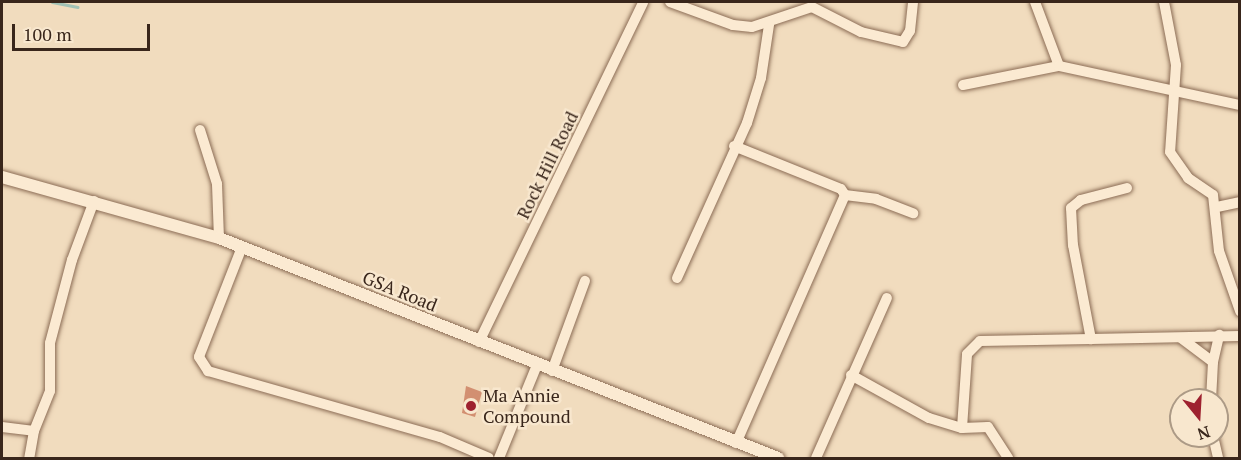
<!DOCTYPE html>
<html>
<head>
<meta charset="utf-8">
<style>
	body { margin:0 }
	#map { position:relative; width:1241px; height:460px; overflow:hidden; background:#f1dcbe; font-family:"PT Serif",serif }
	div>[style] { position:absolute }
	.stream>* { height:3px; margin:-1.5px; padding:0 1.5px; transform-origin:1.5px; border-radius:1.5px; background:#a2c2b5 }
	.building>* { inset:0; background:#d28f71 }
	.roads { filter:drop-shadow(0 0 2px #8b6c55) drop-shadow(0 0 2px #8b6c55) }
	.minor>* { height:10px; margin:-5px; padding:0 5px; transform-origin:5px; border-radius:5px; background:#fbead2 }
	.tertiary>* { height:12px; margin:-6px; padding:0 6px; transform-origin:6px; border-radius:6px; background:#fbead2 }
	.dots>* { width:16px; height:16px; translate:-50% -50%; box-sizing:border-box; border:3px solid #f8e7ce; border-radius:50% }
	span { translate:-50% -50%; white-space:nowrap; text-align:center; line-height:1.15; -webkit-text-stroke:5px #f8e7ce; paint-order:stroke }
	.street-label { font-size:18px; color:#39261b }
	.poi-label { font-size:18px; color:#39261b }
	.left { translate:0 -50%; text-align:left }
	.frame { position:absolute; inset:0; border:3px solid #39261b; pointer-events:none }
	.north { position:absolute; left:1169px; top:388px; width:60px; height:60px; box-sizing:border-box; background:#f8e7ce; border:2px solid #ac9a86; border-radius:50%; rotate:162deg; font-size:16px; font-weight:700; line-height:24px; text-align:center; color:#39261b }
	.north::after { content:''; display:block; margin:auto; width:21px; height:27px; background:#9e212f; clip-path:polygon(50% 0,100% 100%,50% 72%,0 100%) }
	.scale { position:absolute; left:12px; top:24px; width:138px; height:27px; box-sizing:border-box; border:3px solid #39261b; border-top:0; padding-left:8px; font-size:18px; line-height:21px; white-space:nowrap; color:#39261b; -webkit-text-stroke:4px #f8e7ce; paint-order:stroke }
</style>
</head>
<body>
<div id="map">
	<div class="stream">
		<div style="left:52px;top:2px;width:26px;rotate:11deg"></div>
	</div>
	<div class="building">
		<div style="clip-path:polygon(466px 386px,482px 392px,475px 417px,462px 413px)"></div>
	</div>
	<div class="roads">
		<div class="minor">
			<div style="left:670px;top:2px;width:67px;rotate:20.1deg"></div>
			<div style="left:733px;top:25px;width:19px;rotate:6deg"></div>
			<div style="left:752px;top:27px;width:63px;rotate:-18.4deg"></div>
			<div style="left:812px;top:7px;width:55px;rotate:27deg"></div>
			<div style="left:861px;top:32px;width:43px;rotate:13.4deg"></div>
			<div style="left:903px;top:42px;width:13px;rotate:-58deg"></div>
			<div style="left:910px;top:31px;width:29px;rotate:-84deg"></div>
			<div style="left:1035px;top:2px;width:68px;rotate:69.4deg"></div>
			<div style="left:1164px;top:2px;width:64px;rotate:79.2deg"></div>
			<div style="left:1176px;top:65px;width:87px;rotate:93.9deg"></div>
			<div style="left:1170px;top:152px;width:32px;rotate:55deg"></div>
			<div style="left:1188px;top:178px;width:30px;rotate:34deg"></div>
			<div style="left:1213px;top:195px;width:56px;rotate:83.9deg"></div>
			<div style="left:1219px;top:251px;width:64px;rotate:70.7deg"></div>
			<div style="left:963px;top:85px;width:98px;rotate:-11.2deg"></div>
			<div style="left:1059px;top:66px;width:185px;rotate:12.2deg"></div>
			<div style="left:200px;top:130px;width:57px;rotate:72.5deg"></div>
			<div style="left:217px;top:184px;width:54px;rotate:87.9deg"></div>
			<div style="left:734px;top:146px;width:115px;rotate:21.9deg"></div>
			<div style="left:841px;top:189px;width:7px;rotate:56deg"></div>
			<div style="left:845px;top:195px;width:271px;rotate:113.7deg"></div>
			<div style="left:1127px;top:188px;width:48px;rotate:165.4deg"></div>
			<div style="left:1081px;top:200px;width:13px;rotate:141deg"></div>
			<div style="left:1071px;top:208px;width:37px;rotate:87deg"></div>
			<div style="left:1073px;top:245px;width:96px;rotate:79.2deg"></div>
			<div style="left:1091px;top:339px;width:149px;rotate:-1.2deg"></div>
			<div style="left:845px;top:195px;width:31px;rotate:7deg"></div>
			<div style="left:876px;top:199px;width:40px;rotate:21deg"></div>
			<div style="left:1217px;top:207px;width:24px;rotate:-12deg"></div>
			<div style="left:242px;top:247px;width:118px;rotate:111.4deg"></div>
			<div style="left:199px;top:357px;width:17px;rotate:57deg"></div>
			<div style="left:208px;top:371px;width:241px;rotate:15.9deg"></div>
			<div style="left:440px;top:437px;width:53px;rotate:23.2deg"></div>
			<div style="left:677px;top:278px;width:170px;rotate:-65.7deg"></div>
			<div style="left:747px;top:123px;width:47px;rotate:-72.7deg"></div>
			<div style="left:761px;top:78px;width:54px;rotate:-81.4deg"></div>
			<div style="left:1181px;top:338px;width:40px;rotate:37deg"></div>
			<div style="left:1213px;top:362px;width:38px;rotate:93deg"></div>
			<div style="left:479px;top:342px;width:377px;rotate:-64.2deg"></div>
			<div style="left:1213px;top:362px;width:28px;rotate:-77deg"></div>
			<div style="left:552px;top:371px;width:96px;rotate:-69.9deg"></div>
			<div style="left:851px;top:375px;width:89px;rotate:28.9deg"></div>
			<div style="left:929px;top:418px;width:34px;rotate:17deg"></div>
			<div style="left:962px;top:428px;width:26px;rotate:-2deg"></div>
			<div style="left:988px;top:427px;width:37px;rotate:57deg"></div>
			<div style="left:2px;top:427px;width:32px;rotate:7deg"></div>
			<div style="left:34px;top:431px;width:27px;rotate:100deg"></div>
			<div style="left:962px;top:428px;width:74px;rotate:-86.1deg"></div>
			<div style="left:967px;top:354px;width:18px;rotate:-45deg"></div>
			<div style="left:980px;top:341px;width:111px;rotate:-1deg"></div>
			<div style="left:34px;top:431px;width:43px;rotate:-68.2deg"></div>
			<div style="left:50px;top:391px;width:48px;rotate:-90deg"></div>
			<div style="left:50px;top:343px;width:86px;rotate:-75.2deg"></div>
			<div style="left:72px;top:260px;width:63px;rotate:-69.6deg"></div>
			<div style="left:1213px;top:436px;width:23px;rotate:77deg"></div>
			<div style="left:499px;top:458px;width:100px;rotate:-67.8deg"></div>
			<div style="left:816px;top:458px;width:175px;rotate:-66.1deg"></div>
		</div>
		<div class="tertiary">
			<div style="left:2px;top:177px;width:225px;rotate:15.7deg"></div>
			<div style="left:219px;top:238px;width:601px;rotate:21.48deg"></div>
		</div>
	</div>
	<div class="dots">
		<div style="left:471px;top:406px;background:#9e212f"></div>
	</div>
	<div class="street-label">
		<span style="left:547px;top:165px;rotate:-64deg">Rock Hill Road</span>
		<span style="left:400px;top:291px;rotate:22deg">GSA Road</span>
	</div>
	<div class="poi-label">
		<span class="left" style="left:483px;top:406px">Ma Annie<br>Compound</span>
	</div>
	<div class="frame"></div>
	<div class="north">N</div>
	<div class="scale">100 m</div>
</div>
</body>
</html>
